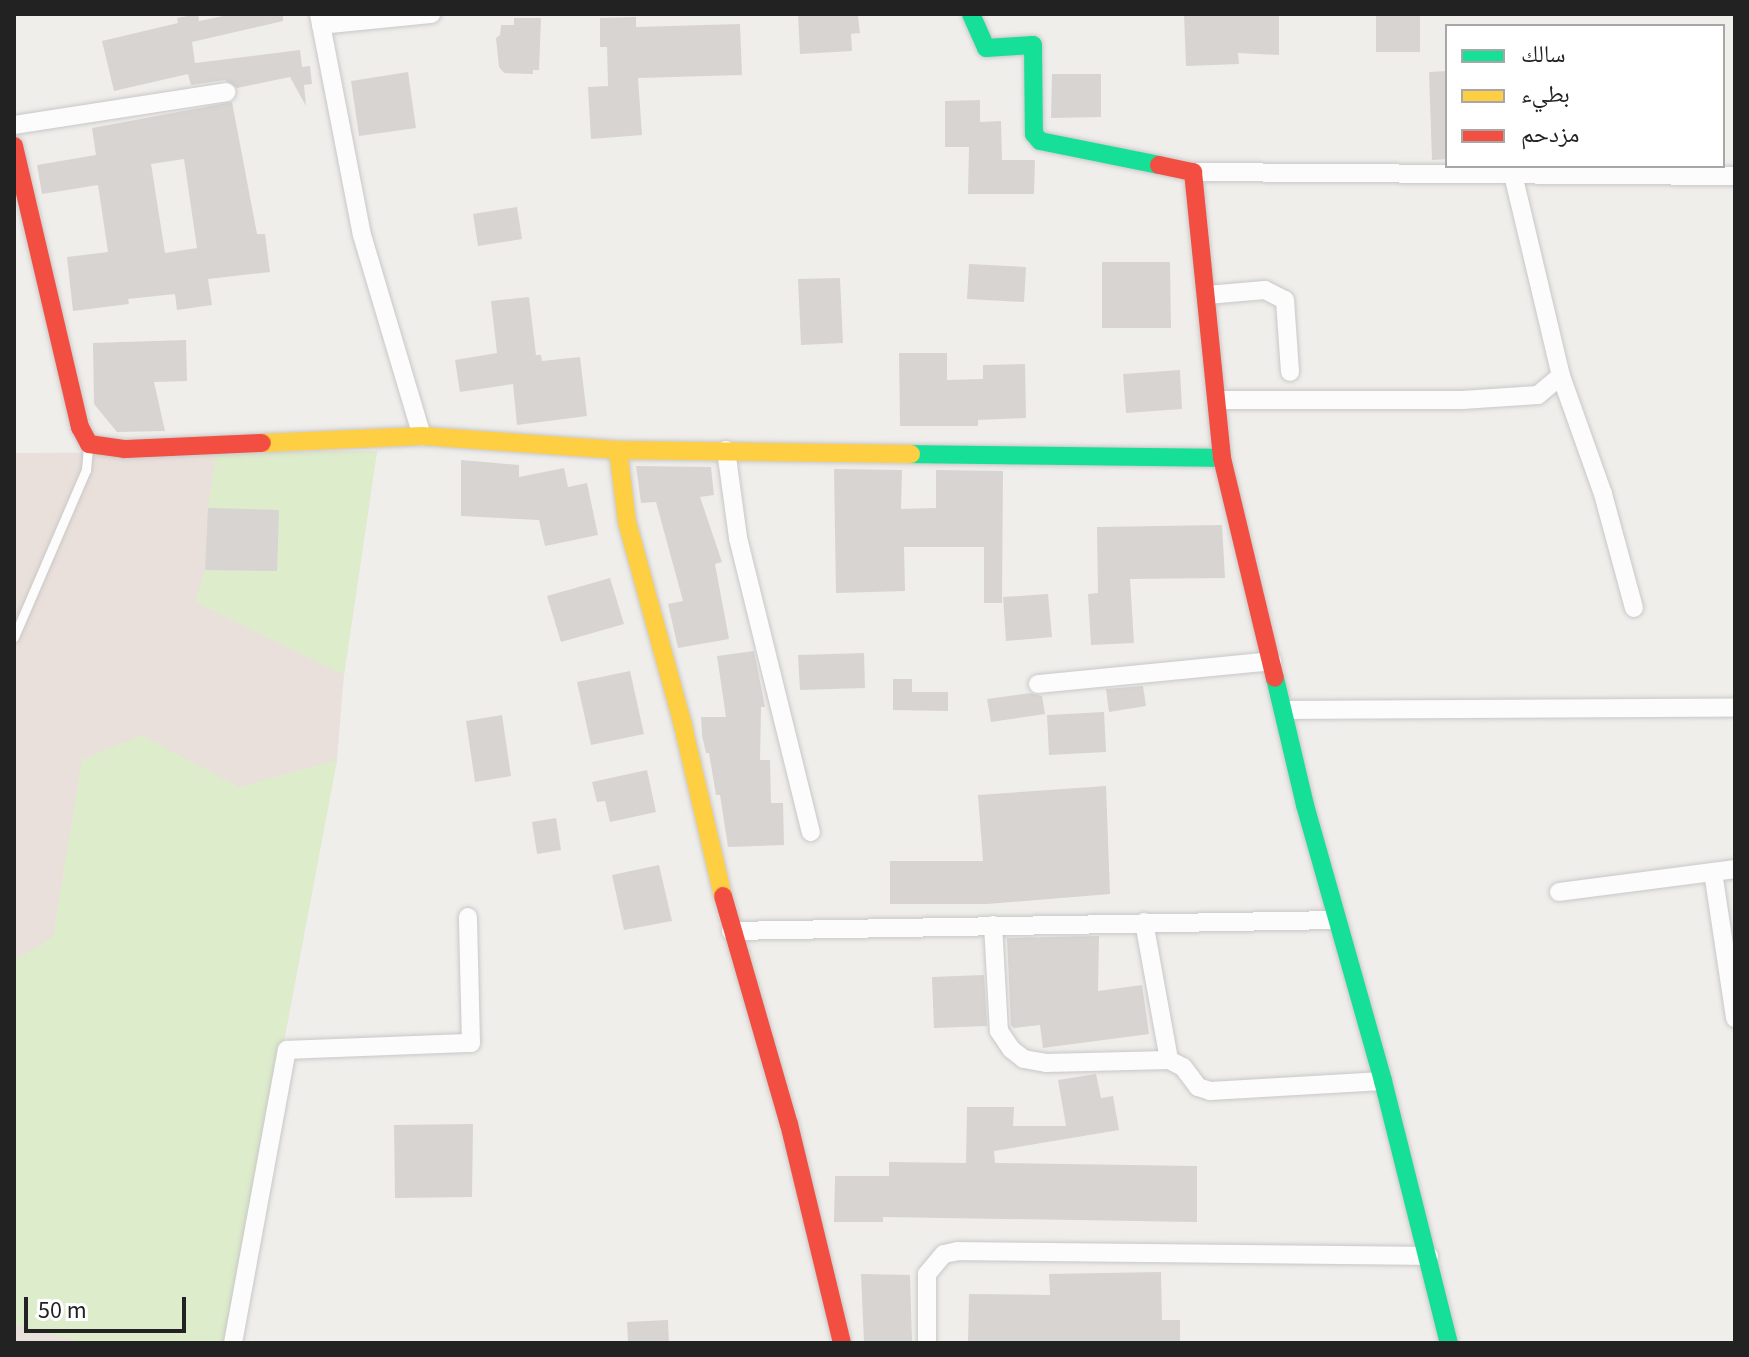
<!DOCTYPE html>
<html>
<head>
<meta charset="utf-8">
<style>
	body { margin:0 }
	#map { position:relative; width:1749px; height:1357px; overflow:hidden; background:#f0eeeb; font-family:"Source Sans 3","Noto Naskh Arabic",sans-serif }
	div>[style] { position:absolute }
	.military>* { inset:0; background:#eae0db }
	.grass>* { inset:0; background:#ddeccb }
	.building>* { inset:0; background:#d7d4d2 }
	.roads { filter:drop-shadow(0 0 2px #c9c8c7) drop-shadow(0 0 2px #c9c8c7) }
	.lane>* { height:9px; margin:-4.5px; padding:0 4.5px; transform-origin:4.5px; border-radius:4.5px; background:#fdfcfc }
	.street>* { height:18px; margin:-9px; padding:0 9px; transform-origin:9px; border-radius:9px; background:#fdfcfc }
	.fast>* { height:18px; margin:-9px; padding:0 9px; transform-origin:9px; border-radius:9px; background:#16e098 }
	.slow>* { height:18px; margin:-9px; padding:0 9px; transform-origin:9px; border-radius:9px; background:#ffcf43 }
	.jam>* { height:18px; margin:-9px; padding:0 9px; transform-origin:9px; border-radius:9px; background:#f24e42 }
	span { translate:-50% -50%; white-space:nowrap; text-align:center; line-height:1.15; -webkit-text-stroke:8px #fff; paint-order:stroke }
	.frame { position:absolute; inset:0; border:16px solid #222; pointer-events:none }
	.legend { position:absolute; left:1445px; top:24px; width:280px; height:144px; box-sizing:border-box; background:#fff; border:2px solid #a7a7a7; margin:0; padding:10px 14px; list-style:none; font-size:24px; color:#222 }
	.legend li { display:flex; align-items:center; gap:16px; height:40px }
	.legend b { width:40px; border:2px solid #a7a7a7 }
	.scale { position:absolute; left:24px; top:1297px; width:162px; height:36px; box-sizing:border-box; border:4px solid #222; border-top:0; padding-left:10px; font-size:24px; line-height:28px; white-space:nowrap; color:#222; -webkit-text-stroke:6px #fff; paint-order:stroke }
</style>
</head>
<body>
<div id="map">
	<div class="military">
		<div style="clip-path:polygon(377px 451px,344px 675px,337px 760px,227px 1343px,14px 1343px,14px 453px)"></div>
	</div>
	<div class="grass">
		<div style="clip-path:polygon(377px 451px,344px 675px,195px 602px,205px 570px,277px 571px,279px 510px,208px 508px,216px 454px)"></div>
		<div style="clip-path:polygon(141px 735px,239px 787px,337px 760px,227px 1343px,88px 1343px,14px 1325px,14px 961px,53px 937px,82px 760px)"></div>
	</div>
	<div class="building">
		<div style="clip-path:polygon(198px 14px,199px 21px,233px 14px,283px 14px,283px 21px,192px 42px,195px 63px,300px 50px,302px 67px,310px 66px,312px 84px,304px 85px,306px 106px,290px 77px,237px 88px,225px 80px,191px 85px,188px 74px,114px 91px,102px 41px,178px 23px,177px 18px)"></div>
		<div style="clip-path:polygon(798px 14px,858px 16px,860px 33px,851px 34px,852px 51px,800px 54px)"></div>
		<div style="clip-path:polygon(1184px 14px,1279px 14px,1279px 55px,1238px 53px,1239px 64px,1186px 66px)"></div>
		<div style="clip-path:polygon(1376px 14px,1420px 14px,1420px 52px,1376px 52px)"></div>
		<div style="clip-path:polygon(636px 17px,636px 27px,740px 24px,742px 75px,638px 78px,642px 135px,591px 139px,588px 87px,608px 86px,607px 47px,600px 47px,600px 18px)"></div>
		<div style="clip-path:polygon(514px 18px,541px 18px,539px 70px,533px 70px,533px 74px,504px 73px,499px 67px,496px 38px,500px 35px,501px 25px,514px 25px)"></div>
		<div style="clip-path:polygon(1447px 71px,1447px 159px,1432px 160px,1429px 72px)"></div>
		<div style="clip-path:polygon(408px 72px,416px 128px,359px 136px,351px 81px)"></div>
		<div style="clip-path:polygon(1052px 74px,1101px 74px,1101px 117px,1051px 118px)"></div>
		<div style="clip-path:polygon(980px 100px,980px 122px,1001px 121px,1002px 160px,1035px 160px,1034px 194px,968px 194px,969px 147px,945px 147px,945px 101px)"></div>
		<div style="clip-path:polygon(evenodd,232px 102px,257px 234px,265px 234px,270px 272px,208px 279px,212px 305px,177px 310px,175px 294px,128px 299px,129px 304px,73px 311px,67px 257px,108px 252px,98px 185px,42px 194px,37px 165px,96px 155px,92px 128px,232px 102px,184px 159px,197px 248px,165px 253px,151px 164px,184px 159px)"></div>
		<div style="clip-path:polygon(517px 207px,522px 239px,478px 246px,473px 214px)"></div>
		<div style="clip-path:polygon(1102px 262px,1170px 262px,1171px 328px,1102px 328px)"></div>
		<div style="clip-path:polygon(969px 264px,1026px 267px,1024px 302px,967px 299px)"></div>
		<div style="clip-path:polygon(840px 278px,843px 343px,801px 345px,798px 279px)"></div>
		<div style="clip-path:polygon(529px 297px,536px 355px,541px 355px,542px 361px,580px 357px,587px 416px,517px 425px,513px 384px,460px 392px,455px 360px,497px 353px,491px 301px)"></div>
		<div style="clip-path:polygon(186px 340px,187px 381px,154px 382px,165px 431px,117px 432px,94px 404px,93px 343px)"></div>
		<div style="clip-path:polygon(899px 353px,947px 353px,947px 380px,983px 379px,983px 365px,1025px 364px,1026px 418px,978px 420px,978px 426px,900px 426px)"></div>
		<div style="clip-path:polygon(1180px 370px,1182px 409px,1126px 413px,1123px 374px)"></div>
		<div style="clip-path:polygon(461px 460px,519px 465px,519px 477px,564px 468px,568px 487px,587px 483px,598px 535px,545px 546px,539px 520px,461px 516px)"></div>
		<div style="clip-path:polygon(636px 466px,711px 467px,714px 495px,700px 497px,722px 562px,715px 564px,729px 639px,678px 648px,668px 604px,683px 601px,656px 502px,641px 503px)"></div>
		<div style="clip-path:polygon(834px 469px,902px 470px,901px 509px,936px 508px,936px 470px,1003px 471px,1002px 603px,984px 603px,984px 547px,904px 547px,905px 591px,836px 593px)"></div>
		<div style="clip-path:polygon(208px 508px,279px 510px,277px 571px,205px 570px)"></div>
		<div style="clip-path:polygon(1222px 525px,1225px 578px,1130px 579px,1134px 643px,1091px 645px,1088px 594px,1098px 593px,1097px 527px)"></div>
		<div style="clip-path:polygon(610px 578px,624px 624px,561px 642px,547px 596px)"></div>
		<div style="clip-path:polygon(1048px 594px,1052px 637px,1006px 641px,1003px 597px)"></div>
		<div style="clip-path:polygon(754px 651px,765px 707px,761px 707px,760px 760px,770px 760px,771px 803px,783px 803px,784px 845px,728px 847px,720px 795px,716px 795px,709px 753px,706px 753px,702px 736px,701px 717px,726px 717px,717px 656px)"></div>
		<div style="clip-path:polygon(864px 653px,865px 688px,800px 690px,798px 655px)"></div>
		<div style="clip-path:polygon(630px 671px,644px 734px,591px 745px,577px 682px)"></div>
		<div style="clip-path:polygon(893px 679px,912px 679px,912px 692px,948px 692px,948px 711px,893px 710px)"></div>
		<div style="clip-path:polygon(1143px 686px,1146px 706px,1109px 712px,1106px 689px)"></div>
		<div style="clip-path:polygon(1030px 693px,1042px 696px,1045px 714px,991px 722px,987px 699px)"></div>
		<div style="clip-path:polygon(1104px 712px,1106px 752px,1049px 755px,1047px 715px)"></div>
		<div style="clip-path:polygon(502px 715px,511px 776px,475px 782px,466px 721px)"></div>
		<div style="clip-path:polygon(647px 770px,656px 812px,610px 822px,605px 801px,597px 802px,592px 782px)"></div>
		<div style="clip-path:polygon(1106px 786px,1110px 894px,987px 904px,890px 904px,890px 861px,983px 861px,978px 795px)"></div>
		<div style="clip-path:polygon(556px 818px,561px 850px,537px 854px,532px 822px)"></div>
		<div style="clip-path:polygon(659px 865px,672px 921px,624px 930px,612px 875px)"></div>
		<div style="clip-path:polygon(1099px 936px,1098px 991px,1142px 985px,1149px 1034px,1043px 1048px,1040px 1025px,1014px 1028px,1011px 1025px,1007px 938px)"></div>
		<div style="clip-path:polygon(984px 975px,987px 1026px,934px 1028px,932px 977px)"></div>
		<div style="clip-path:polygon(1096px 1074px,1101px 1098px,1113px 1096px,1119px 1130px,994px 1151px,995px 1163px,1197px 1166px,1197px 1222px,883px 1217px,883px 1222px,834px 1222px,835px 1176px,889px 1176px,889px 1162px,966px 1163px,967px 1107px,1014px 1107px,1013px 1126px,1066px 1126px,1058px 1080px)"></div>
		<div style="clip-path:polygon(473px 1124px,472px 1197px,395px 1198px,394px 1125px)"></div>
		<div style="clip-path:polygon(1161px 1272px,1162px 1320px,1180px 1320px,1180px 1343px,968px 1343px,969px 1294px,1050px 1295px,1049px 1274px)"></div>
		<div style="clip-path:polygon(861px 1274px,910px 1275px,912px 1343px,864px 1343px)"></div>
		<div style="clip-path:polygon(668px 1320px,669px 1343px,628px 1343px,627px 1322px)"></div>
	</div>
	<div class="roads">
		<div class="lane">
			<div style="left:14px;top:637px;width:182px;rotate:-66.7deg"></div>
			<div style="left:86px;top:470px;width:23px;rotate:-85deg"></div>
		</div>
		<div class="street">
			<div style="left:319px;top:14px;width:225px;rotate:79deg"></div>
			<div style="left:362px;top:235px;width:210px;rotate:73.4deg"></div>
			<div style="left:321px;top:25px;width:111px;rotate:-5.7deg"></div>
			<div style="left:14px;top:125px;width:215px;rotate:-8.8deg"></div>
			<div style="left:1193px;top:172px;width:542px;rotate:0.42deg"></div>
			<div style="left:1207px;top:295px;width:58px;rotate:-4.9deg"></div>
			<div style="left:1265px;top:290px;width:22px;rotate:27deg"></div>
			<div style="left:1285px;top:300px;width:72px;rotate:86deg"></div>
			<div style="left:1561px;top:376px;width:125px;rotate:70.4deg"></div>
			<div style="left:1603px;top:494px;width:118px;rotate:74.8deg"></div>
			<div style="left:1217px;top:400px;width:245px"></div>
			<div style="left:1462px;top:400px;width:76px;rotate:-3.8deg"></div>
			<div style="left:1538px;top:395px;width:30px;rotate:-40deg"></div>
			<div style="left:1561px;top:376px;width:207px;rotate:-103.4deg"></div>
			<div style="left:726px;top:450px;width:89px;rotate:82.2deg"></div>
			<div style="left:738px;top:538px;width:303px;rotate:76.1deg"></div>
			<div style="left:1038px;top:684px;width:235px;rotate:-5.6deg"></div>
			<div style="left:1283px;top:710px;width:452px;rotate:-0.3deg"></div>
			<div style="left:1713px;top:872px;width:148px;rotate:81.4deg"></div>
			<div style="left:1559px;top:892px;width:177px;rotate:-7.4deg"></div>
			<div style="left:1144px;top:922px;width:140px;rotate:79.7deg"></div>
			<div style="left:993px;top:925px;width:106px;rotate:86.8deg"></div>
			<div style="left:999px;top:1031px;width:22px;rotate:56deg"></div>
			<div style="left:1011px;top:1049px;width:16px;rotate:38deg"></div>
			<div style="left:1024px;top:1059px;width:22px;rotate:10deg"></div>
			<div style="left:1046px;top:1063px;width:123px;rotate:-1.4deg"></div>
			<div style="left:1169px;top:1060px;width:16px;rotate:27deg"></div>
			<div style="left:1183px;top:1067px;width:25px;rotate:53deg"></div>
			<div style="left:1198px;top:1087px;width:13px;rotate:18deg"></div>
			<div style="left:1210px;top:1091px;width:173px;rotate:-3.3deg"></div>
			<div style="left:731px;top:931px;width:606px;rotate:-1.04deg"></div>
			<div style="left:233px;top:1343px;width:298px;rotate:-79.6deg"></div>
			<div style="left:287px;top:1050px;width:184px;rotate:-2.2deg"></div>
			<div style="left:471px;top:1043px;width:126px;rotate:-91.4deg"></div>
			<div style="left:927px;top:1343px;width:69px;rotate:-90deg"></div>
			<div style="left:927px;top:1274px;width:26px;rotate:-50deg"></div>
			<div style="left:944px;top:1254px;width:14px;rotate:-12deg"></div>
			<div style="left:958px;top:1251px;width:471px;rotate:0.6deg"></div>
		</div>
		<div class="fast">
			<div style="left:971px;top:14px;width:37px;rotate:66deg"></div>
			<div style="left:986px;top:48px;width:47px;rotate:-3.7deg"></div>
			<div style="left:1033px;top:45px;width:89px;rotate:89.4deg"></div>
			<div style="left:1034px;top:134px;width:9px;rotate:49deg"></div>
			<div style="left:1040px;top:141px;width:121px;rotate:11.4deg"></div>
			<div style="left:911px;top:454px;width:311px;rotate:0.7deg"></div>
			<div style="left:1275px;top:678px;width:130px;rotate:76.7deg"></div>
			<div style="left:1305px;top:805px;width:287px;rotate:74.2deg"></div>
			<div style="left:1383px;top:1081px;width:270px;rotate:75.9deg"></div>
		</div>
		<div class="slow">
			<div style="left:262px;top:443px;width:160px;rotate:-2.5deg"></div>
			<div style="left:422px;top:436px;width:196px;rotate:4.1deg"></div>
			<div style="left:618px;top:450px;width:293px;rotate:0.8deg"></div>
			<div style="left:618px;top:450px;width:73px;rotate:82.9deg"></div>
			<div style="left:627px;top:522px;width:212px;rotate:74.6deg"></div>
			<div style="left:683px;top:726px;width:175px;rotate:76.8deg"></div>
		</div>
		<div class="jam">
			<div style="left:14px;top:146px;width:289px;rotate:76.8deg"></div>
			<div style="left:80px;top:427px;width:19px;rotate:62deg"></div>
			<div style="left:89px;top:444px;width:35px;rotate:8deg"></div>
			<div style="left:124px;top:449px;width:138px;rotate:-2.5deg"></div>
			<div style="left:1159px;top:165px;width:35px;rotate:12deg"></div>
			<div style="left:1193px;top:172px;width:287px;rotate:84.2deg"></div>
			<div style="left:1222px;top:458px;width:226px;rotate:76.5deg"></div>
			<div style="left:723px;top:896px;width:237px;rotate:73.9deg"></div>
			<div style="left:789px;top:1124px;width:225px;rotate:76.4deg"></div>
		</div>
	</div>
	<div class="frame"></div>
	<ul class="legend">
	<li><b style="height:10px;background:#16e098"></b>سالك</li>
	<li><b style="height:10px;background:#ffcf43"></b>بطيء</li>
	<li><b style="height:10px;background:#f24e42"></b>مزدحم</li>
	</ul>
	<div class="scale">50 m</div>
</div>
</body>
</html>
